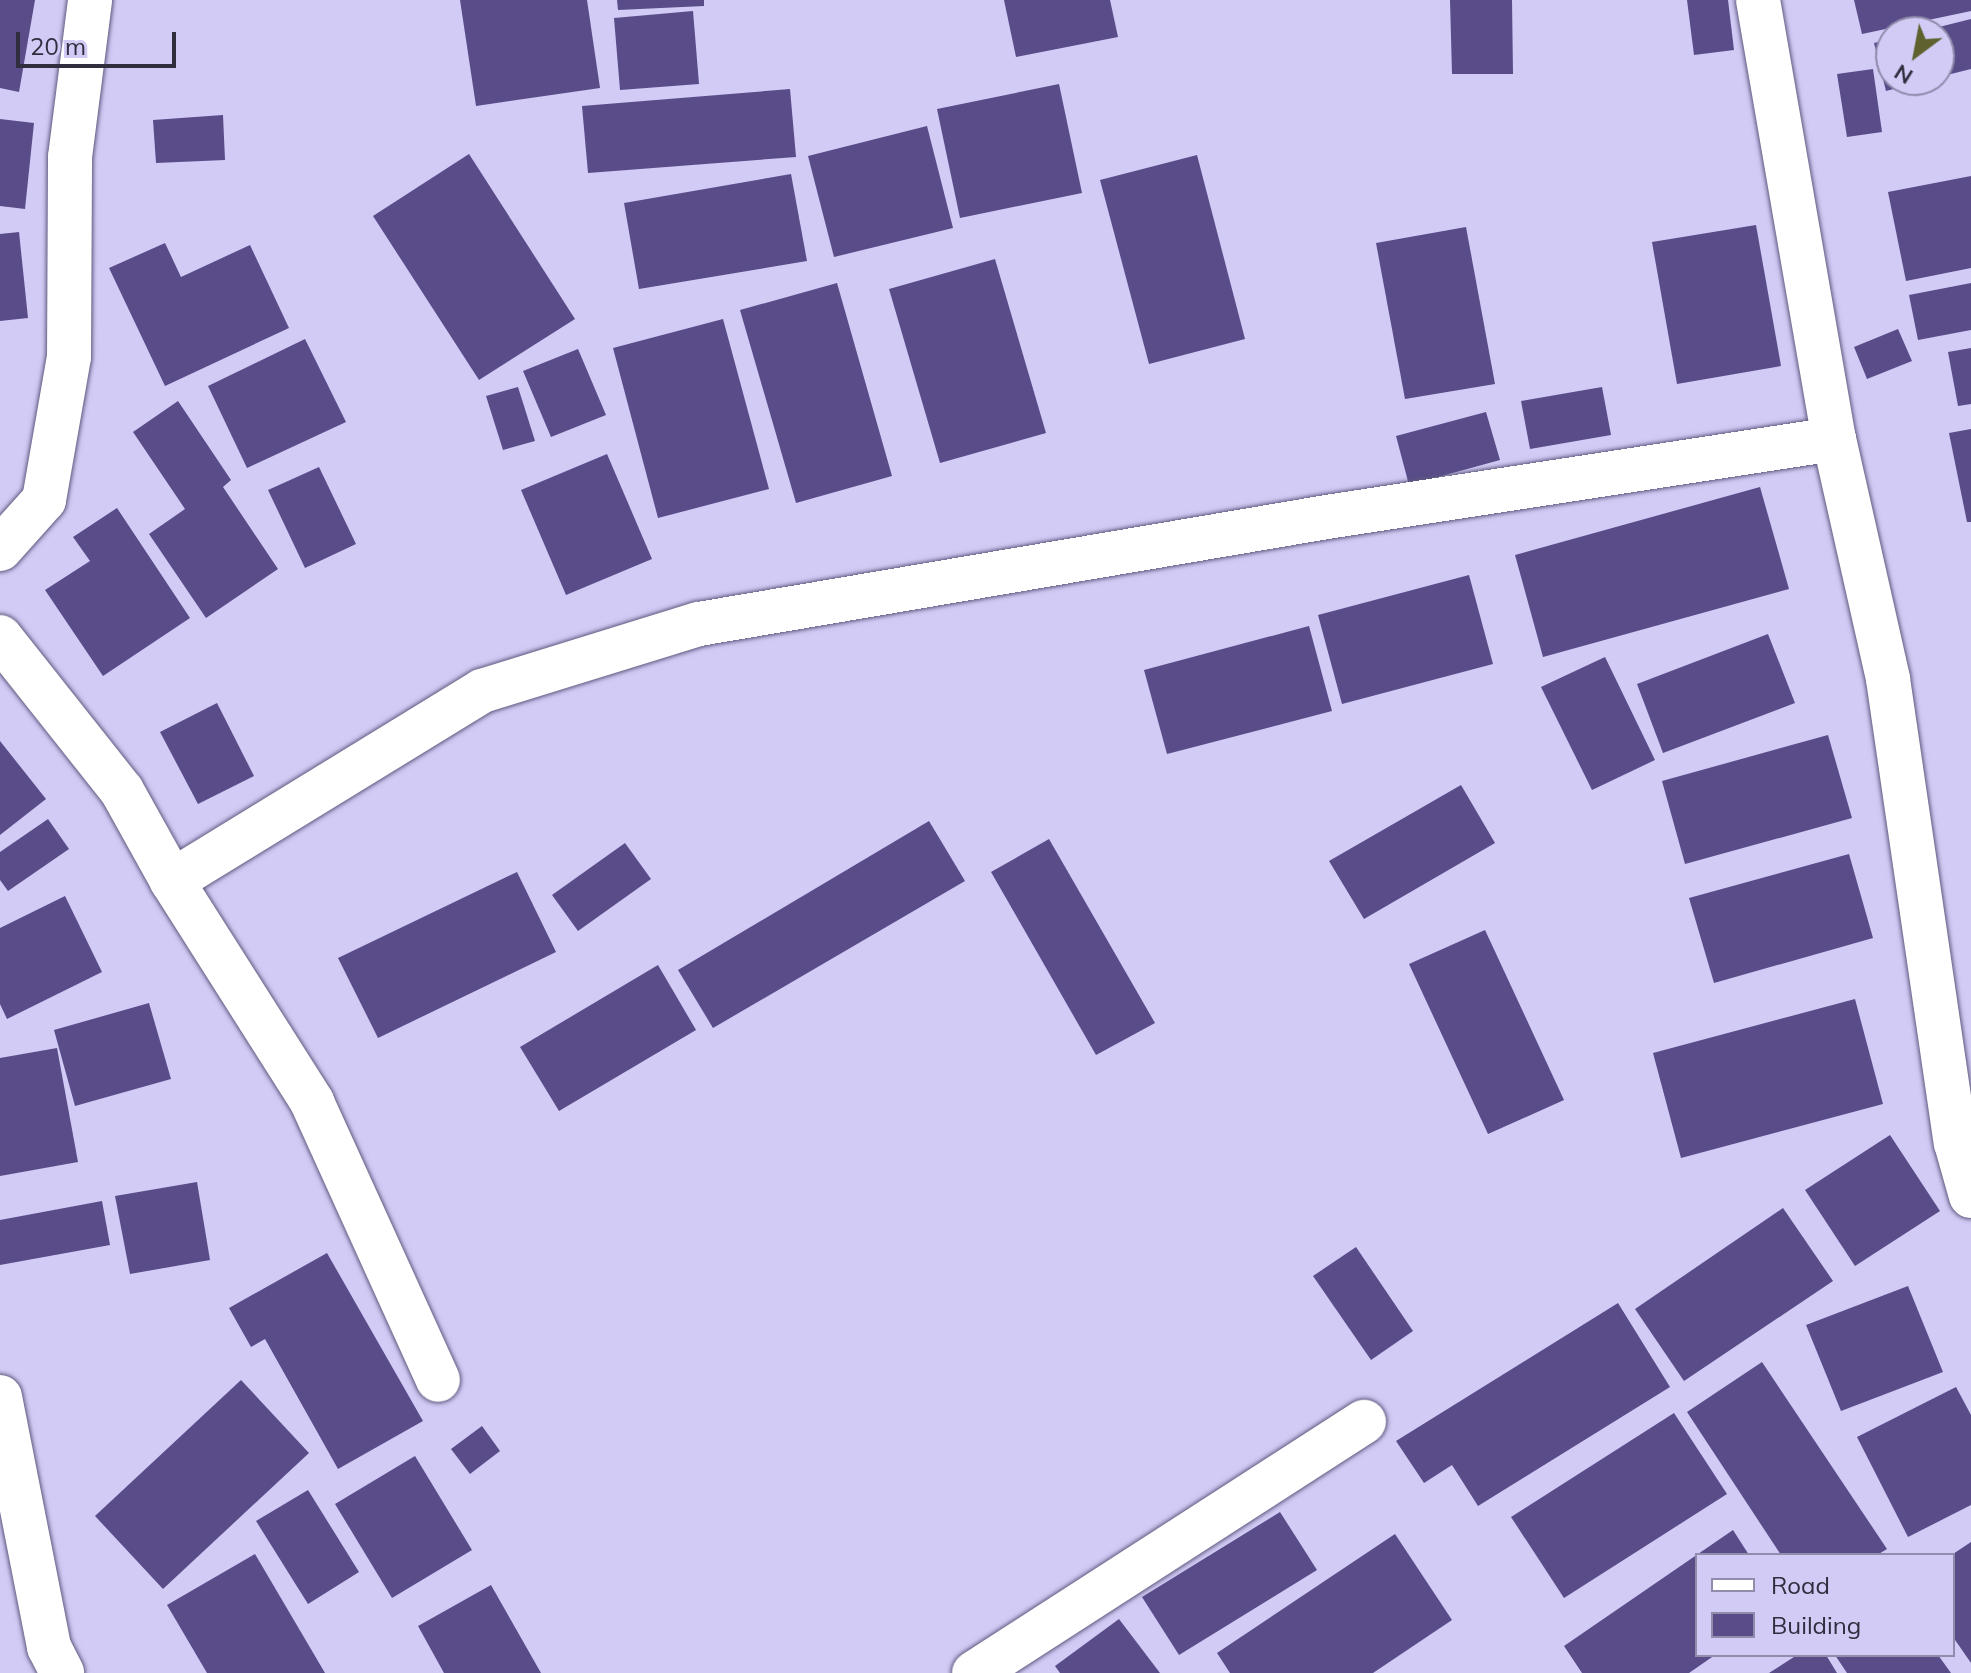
<!DOCTYPE html>
<html>
<head>
<meta charset="utf-8">
<style>
	body { margin:0 }
	#map { position:relative; width:1971px; height:1673px; overflow:hidden; background:#d1cbf6; font-family:Mulish,sans-serif }
	div>[style] { position:absolute }
	.building>* { inset:0; background:#594c89 }
	.roads { filter:drop-shadow(0 0 2px #605a7f) drop-shadow(0 0 2px #605a7f) }
	.minor>* { height:44px; margin:-22px; padding:0 22px; transform-origin:22px; border-radius:22px; background:#fff }
	span { translate:-50% -50%; white-space:nowrap; text-align:center; line-height:1.15; -webkit-text-stroke:8px #d1cbf6; paint-order:stroke }
	.legend { position:absolute; left:1695px; top:1553px; width:260px; height:104px; box-sizing:border-box; background:#d1cbf6; border:2px solid #918cac; margin:0; padding:10px 14px; list-style:none; font-size:24px; color:#302d3e }
	.legend li { display:flex; align-items:center; gap:16px; height:40px }
	.legend b { width:40px; border:2px solid #918cac }
	.north { position:absolute; left:1875px; top:16px; width:80px; height:80px; box-sizing:border-box; background:#d1cbf6; border:2px solid #918cac; border-radius:50%; rotate:212deg; font-size:22px; font-weight:700; line-height:32px; text-align:center; color:#302d3e }
	.north::after { content:''; display:block; margin:auto; width:28px; height:36px; background:#5f622f; clip-path:polygon(50% 0,100% 100%,50% 72%,0 100%) }
	.scale { position:absolute; left:16px; top:32px; width:160px; height:36px; box-sizing:border-box; border:4px solid #302d3e; border-top:0; padding-left:10px; font-size:24px; line-height:28px; white-space:nowrap; color:#302d3e; -webkit-text-stroke:6px #d1cbf6; paint-order:stroke }
</style>
</head>
<body>
<div id="map">
	<div class="building">
		<div style="clip-path:polygon(0 0,35px 0,19px 92px,0 88px)"></div>
		<div style="clip-path:polygon(460px 0,587px 0,600px 88px,476px 106px)"></div>
		<div style="clip-path:polygon(617px 0,704px 0,704px 6px,618px 10px)"></div>
		<div style="clip-path:polygon(1004px 0,1110px 0,1118px 37px,1016px 57px)"></div>
		<div style="clip-path:polygon(1450px 0,1512px 0,1513px 74px,1452px 74px)"></div>
		<div style="clip-path:polygon(1687px 0,1728px 0,1734px 50px,1694px 55px)"></div>
		<div style="clip-path:polygon(1854px 0,1971px 0,1971px 11px,1862px 34px)"></div>
		<div style="clip-path:polygon(693px 11px,699px 84px,620px 90px,614px 18px)"></div>
		<div style="clip-path:polygon(1971px 19px,1971px 69px,1939px 77px,1939px 32px,1923px 31px)"></div>
		<div style="clip-path:polygon(1891px 39px,1891px 80px,1924px 81px,1886px 91px,1874px 43px)"></div>
		<div style="clip-path:polygon(1873px 69px,1882px 132px,1847px 137px,1837px 74px)"></div>
		<div style="clip-path:polygon(1059px 84px,1082px 193px,960px 218px,937px 109px)"></div>
		<div style="clip-path:polygon(790px 89px,796px 157px,588px 173px,582px 106px)"></div>
		<div style="clip-path:polygon(223px 115px,225px 160px,156px 163px,153px 120px)"></div>
		<div style="clip-path:polygon(0 119px,34px 123px,25px 209px,0 206px)"></div>
		<div style="clip-path:polygon(927px 126px,953px 228px,834px 257px,808px 156px)"></div>
		<div style="clip-path:polygon(469px 154px,575px 319px,479px 380px,373px 216px)"></div>
		<div style="clip-path:polygon(1197px 155px,1245px 339px,1149px 364px,1100px 180px)"></div>
		<div style="clip-path:polygon(791px 174px,807px 261px,639px 289px,624px 203px)"></div>
		<div style="clip-path:polygon(1971px 176px,1971px 268px,1906px 281px,1888px 192px)"></div>
		<div style="clip-path:polygon(1756px 225px,1781px 366px,1677px 384px,1652px 242px)"></div>
		<div style="clip-path:polygon(1466px 227px,1495px 384px,1405px 399px,1376px 243px)"></div>
		<div style="clip-path:polygon(19px 232px,28px 318px,0 321px,0 234px)"></div>
		<div style="clip-path:polygon(165px 243px,181px 277px,250px 245px,289px 328px,165px 386px,109px 268px)"></div>
		<div style="clip-path:polygon(995px 259px,1046px 433px,940px 463px,889px 289px)"></div>
		<div style="clip-path:polygon(837px 283px,892px 476px,796px 503px,740px 310px)"></div>
		<div style="clip-path:polygon(1971px 283px,1971px 330px,1918px 340px,1909px 295px)"></div>
		<div style="clip-path:polygon(723px 319px,769px 489px,658px 518px,613px 348px)"></div>
		<div style="clip-path:polygon(1898px 329px,1912px 361px,1867px 379px,1854px 347px)"></div>
		<div style="clip-path:polygon(305px 339px,346px 422px,247px 468px,208px 386px)"></div>
		<div style="clip-path:polygon(1971px 348px,1971px 404px,1958px 406px,1948px 352px)"></div>
		<div style="clip-path:polygon(578px 349px,606px 415px,551px 437px,523px 371px)"></div>
		<div style="clip-path:polygon(518px 387px,535px 441px,503px 450px,486px 396px)"></div>
		<div style="clip-path:polygon(1602px 387px,1611px 435px,1530px 449px,1521px 401px)"></div>
		<div style="clip-path:polygon(178px 401px,231px 480px,223px 487px,278px 569px,206px 618px,149px 534px,185px 509px,133px 432px)"></div>
		<div style="clip-path:polygon(1486px 412px,1500px 460px,1409px 485px,1396px 436px)"></div>
		<div style="clip-path:polygon(1971px 429px,1971px 522px,1967px 522px,1949px 433px)"></div>
		<div style="clip-path:polygon(607px 454px,652px 559px,566px 595px,521px 490px)"></div>
		<div style="clip-path:polygon(319px 467px,356px 544px,305px 568px,268px 490px)"></div>
		<div style="clip-path:polygon(1760px 487px,1789px 589px,1543px 657px,1515px 555px)"></div>
		<div style="clip-path:polygon(117px 508px,190px 618px,103px 676px,45px 590px,90px 561px,73px 537px)"></div>
		<div style="clip-path:polygon(1469px 575px,1493px 664px,1342px 704px,1318px 615px)"></div>
		<div style="clip-path:polygon(1309px 626px,1332px 711px,1167px 754px,1144px 670px)"></div>
		<div style="clip-path:polygon(1768px 634px,1795px 703px,1663px 753px,1637px 684px)"></div>
		<div style="clip-path:polygon(1605px 657px,1655px 760px,1592px 790px,1541px 687px)"></div>
		<div style="clip-path:polygon(217px 703px,254px 776px,198px 804px,160px 732px)"></div>
		<div style="clip-path:polygon(1828px 735px,1852px 818px,1685px 864px,1662px 781px)"></div>
		<div style="clip-path:polygon(0 741px,46px 799px,0 835px)"></div>
		<div style="clip-path:polygon(1461px 785px,1495px 843px,1364px 919px,1329px 861px)"></div>
		<div style="clip-path:polygon(48px 819px,69px 849px,8px 891px,0 880px,0 852px)"></div>
		<div style="clip-path:polygon(929px 821px,965px 881px,713px 1028px,678px 970px)"></div>
		<div style="clip-path:polygon(1049px 839px,1155px 1023px,1096px 1055px,991px 872px)"></div>
		<div style="clip-path:polygon(625px 843px,651px 879px,578px 931px,552px 895px)"></div>
		<div style="clip-path:polygon(1849px 854px,1873px 938px,1714px 983px,1689px 898px)"></div>
		<div style="clip-path:polygon(517px 872px,556px 952px,378px 1038px,338px 958px)"></div>
		<div style="clip-path:polygon(65px 896px,102px 972px,7px 1019px,0 1004px,0 928px)"></div>
		<div style="clip-path:polygon(1485px 930px,1564px 1100px,1488px 1134px,1409px 964px)"></div>
		<div style="clip-path:polygon(658px 965px,696px 1030px,559px 1111px,520px 1047px)"></div>
		<div style="clip-path:polygon(1855px 999px,1883px 1104px,1681px 1158px,1653px 1053px)"></div>
		<div style="clip-path:polygon(149px 1003px,171px 1079px,75px 1106px,54px 1030px)"></div>
		<div style="clip-path:polygon(57px 1048px,78px 1162px,0 1176px,0 1058px)"></div>
		<div style="clip-path:polygon(1890px 1135px,1940px 1211px,1855px 1266px,1805px 1190px)"></div>
		<div style="clip-path:polygon(197px 1182px,210px 1260px,130px 1274px,115px 1196px)"></div>
		<div style="clip-path:polygon(102px 1201px,110px 1245px,0 1265px,0 1220px)"></div>
		<div style="clip-path:polygon(1783px 1208px,1833px 1281px,1684px 1381px,1635px 1309px)"></div>
		<div style="clip-path:polygon(1356px 1247px,1413px 1331px,1371px 1360px,1313px 1276px)"></div>
		<div style="clip-path:polygon(327px 1253px,423px 1421px,338px 1469px,265px 1339px,251px 1347px,229px 1308px)"></div>
		<div style="clip-path:polygon(1908px 1286px,1943px 1372px,1841px 1411px,1806px 1325px)"></div>
		<div style="clip-path:polygon(1618px 1303px,1670px 1387px,1478px 1506px,1452px 1465px,1424px 1483px,1396px 1441px)"></div>
		<div style="clip-path:polygon(1762px 1362px,1887px 1549px,1877px 1555px,1781px 1555px,1687px 1412px)"></div>
		<div style="clip-path:polygon(241px 1380px,309px 1453px,163px 1589px,95px 1516px)"></div>
		<div style="clip-path:polygon(1956px 1387px,1971px 1415px,1971px 1505px,1908px 1537px,1857px 1437px)"></div>
		<div style="clip-path:polygon(1674px 1413px,1727px 1494px,1564px 1598px,1511px 1517px)"></div>
		<div style="clip-path:polygon(482px 1426px,500px 1451px,470px 1474px,451px 1449px)"></div>
		<div style="clip-path:polygon(415px 1456px,472px 1550px,392px 1598px,335px 1504px)"></div>
		<div style="clip-path:polygon(308px 1490px,359px 1572px,308px 1604px,256px 1521px)"></div>
		<div style="clip-path:polygon(1280px 1512px,1317px 1570px,1179px 1655px,1142px 1597px)"></div>
		<div style="clip-path:polygon(1733px 1530px,1749px 1555px,1697px 1555px,1697px 1655px,1715px 1655px,1689px 1673px,1582px 1673px,1564px 1646px)"></div>
		<div style="clip-path:polygon(1395px 1534px,1452px 1620px,1373px 1673px,1230px 1673px,1217px 1653px)"></div>
		<div style="clip-path:polygon(1971px 1542px,1971px 1663px,1953px 1637px,1953px 1554px)"></div>
		<div style="clip-path:polygon(255px 1554px,325px 1673px,207px 1673px,167px 1605px)"></div>
		<div style="clip-path:polygon(491px 1585px,541px 1673px,444px 1673px,418px 1626px)"></div>
		<div style="clip-path:polygon(1119px 1619px,1160px 1673px,1060px 1673px,1055px 1666px)"></div>
		<div style="clip-path:polygon(1797px 1655px,1826px 1655px,1837px 1673px,1769px 1673px)"></div>
		<div style="clip-path:polygon(1835px 1655px,1938px 1655px,1951px 1673px,1847px 1673px)"></div>
	</div>
	<div class="roads">
		<div class="minor">
			<div style="left:1758px;top:0;width:446px;rotate:80.2deg"></div>
			<div style="left:1834px;top:439px;width:246px;rotate:77.3deg"></div>
			<div style="left:1888px;top:679px;width:469px;rotate:81.7deg"></div>
			<div style="left:1956px;top:1143px;width:55px;rotate:74.2deg"></div>
			<div style="left:0;top:549px;width:66px;rotate:-48.1deg"></div>
			<div style="left:44px;top:500px;width:145px;rotate:-80.1deg"></div>
			<div style="left:69px;top:357px;width:200px;rotate:-89.7deg"></div>
			<div style="left:70px;top:157px;width:158px;rotate:-82.7deg"></div>
			<div style="left:0;top:637px;width:196px;rotate:51.6deg"></div>
			<div style="left:122px;top:791px;width:103px;rotate:60.9deg"></div>
			<div style="left:172px;top:881px;width:262px;rotate:57.6deg"></div>
			<div style="left:312px;top:1102px;width:305px;rotate:65.6deg"></div>
			<div style="left:172px;top:881px;width:364px;rotate:-31.5deg"></div>
			<div style="left:482px;top:691px;width:227px;rotate:-17.2deg"></div>
			<div style="left:699px;top:624px;width:637px;rotate:-9.67deg"></div>
			<div style="left:1327px;top:517px;width:513px;rotate:-8.75deg"></div>
			<div style="left:0;top:1397px;width:255px;rotate:78.9deg"></div>
			<div style="left:49px;top:1647px;width:29px;rotate:63deg"></div>
			<div style="left:974px;top:1673px;width:464px;rotate:-32.8deg"></div>
		</div>
	</div>
	<ul class="legend">
	<li><b style="height:10px;background:#fff"></b>Road</li>
	<li><b style="height:22px;background:#594c89"></b>Building</li>
	</ul>
	<div class="north">N</div>
	<div class="scale">20 m</div>
</div>
</body>
</html>
